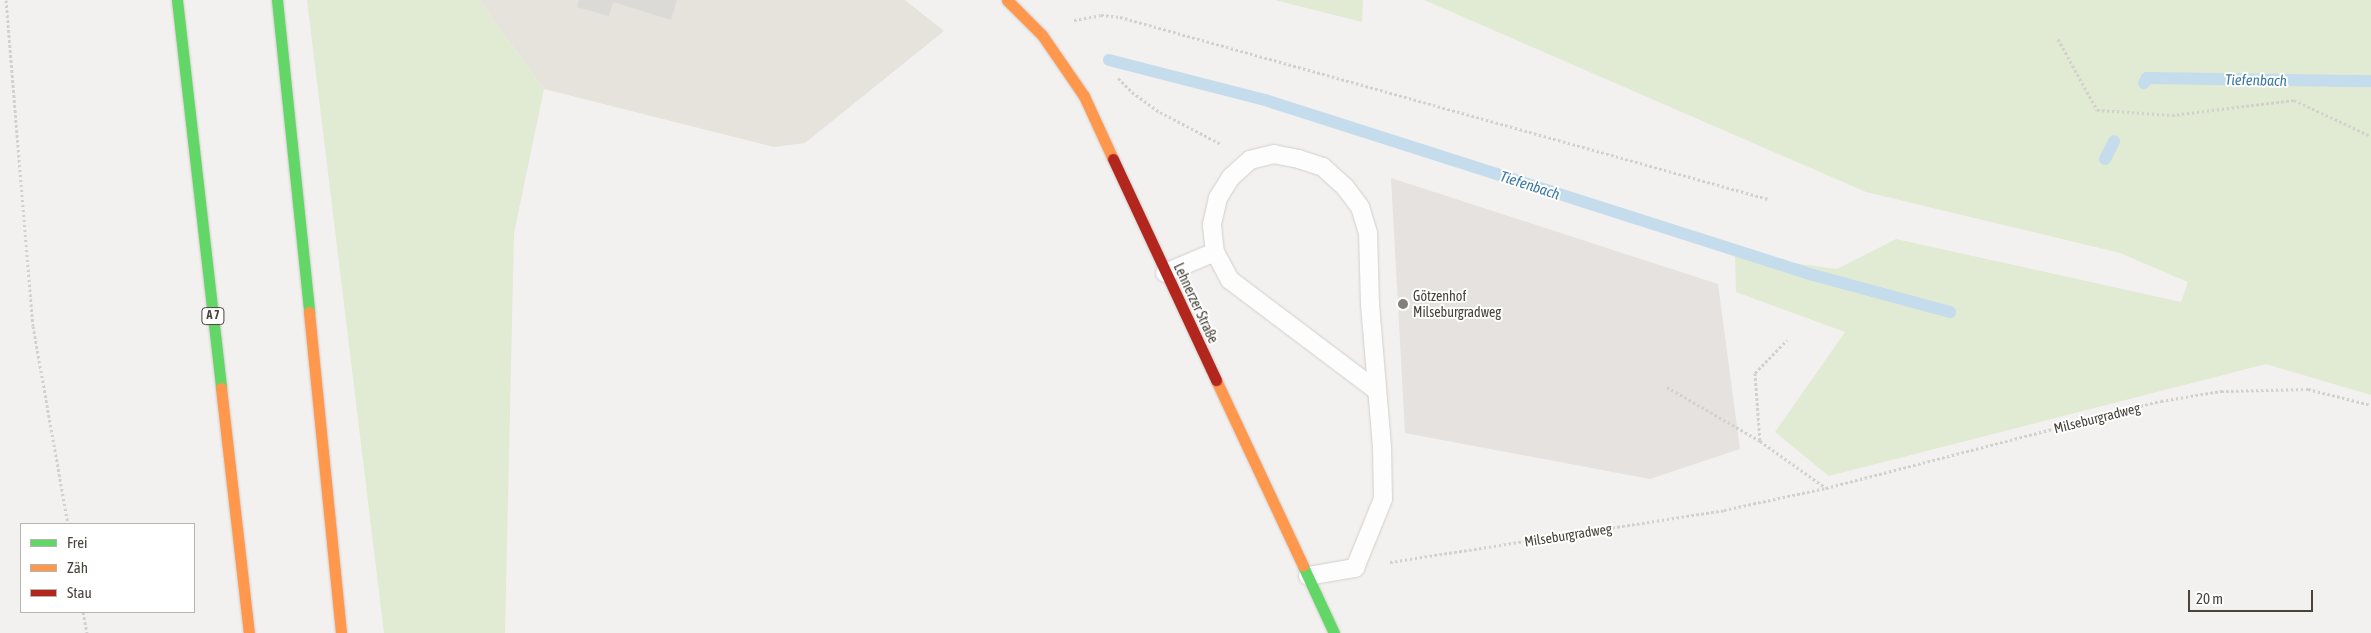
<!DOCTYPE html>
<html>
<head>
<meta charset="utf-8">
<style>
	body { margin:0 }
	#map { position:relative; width:2371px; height:633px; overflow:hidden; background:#f3f1ef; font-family:"Asap Condensed",sans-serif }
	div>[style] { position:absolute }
	.residential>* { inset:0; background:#e6e3dd }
	.green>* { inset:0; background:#e1ead2 }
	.parking>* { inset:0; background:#e5e2e0 }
	.stream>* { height:12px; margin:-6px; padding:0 6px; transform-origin:6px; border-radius:6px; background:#c4dcec }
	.building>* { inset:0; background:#dcdad7 }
	.path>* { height:3px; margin-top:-1.5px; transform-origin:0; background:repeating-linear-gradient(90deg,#d3d1cd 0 2.5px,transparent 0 5px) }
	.roads { filter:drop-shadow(0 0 1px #d1cfcc) drop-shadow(0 0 1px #d1cfcc) }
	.lane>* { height:18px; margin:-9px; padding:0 9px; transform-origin:9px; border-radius:9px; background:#fdfdfd }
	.fast>* { height:11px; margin:-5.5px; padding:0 5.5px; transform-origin:5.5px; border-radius:5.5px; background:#63d668 }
	.slow>* { height:11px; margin:-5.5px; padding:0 5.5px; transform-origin:5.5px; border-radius:5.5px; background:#ff974d }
	.jam>* { height:11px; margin:-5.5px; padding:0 5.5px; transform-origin:5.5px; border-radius:5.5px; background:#b3261e }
	.dots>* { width:14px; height:14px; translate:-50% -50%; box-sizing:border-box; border:2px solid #fff; border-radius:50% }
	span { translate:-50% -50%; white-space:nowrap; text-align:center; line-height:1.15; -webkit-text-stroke:4px #fff; paint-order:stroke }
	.shield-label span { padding:1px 4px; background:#fff; border:1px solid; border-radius:4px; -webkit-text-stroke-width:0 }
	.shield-label { font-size:12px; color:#49433a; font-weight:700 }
	.poi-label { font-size:14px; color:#49433a }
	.left { translate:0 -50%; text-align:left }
	.street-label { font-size:14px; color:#49433a }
	.water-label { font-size:15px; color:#3a79a4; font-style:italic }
	.legend { position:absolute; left:20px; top:523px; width:175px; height:90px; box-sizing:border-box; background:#fff; border:1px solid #b6b4b0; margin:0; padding:6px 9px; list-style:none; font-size:15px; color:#49433a }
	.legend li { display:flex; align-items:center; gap:10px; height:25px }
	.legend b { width:25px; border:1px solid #b6b4b0 }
	.scale { position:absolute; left:2188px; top:590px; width:125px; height:22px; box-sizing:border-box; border:2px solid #49433a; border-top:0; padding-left:6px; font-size:15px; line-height:18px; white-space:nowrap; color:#49433a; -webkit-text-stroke:4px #fff; paint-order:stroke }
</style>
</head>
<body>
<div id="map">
	<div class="residential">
		<div style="clip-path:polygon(479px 0,905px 0,944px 31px,805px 143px,774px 147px,544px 89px)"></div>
	</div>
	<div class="green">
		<div style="clip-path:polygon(307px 0,479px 0,544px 89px,514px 233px,505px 633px,384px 633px)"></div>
		<div style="clip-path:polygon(1275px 0,1363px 0,1362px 22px)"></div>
		<div style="clip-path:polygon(1424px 0,2371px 0,2371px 395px,2266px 364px,1829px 476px,1775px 432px,1845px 332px,1736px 292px,1735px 255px,1837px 269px,1896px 239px,2181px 302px,2188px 282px,2120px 253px,1866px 192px)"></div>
	</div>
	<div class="parking">
		<div style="clip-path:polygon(1391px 178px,1718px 284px,1740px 449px,1650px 479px,1405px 433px)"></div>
	</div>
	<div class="stream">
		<div style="left:1109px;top:60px;width:161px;rotate:14.4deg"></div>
		<div style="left:1265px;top:100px;width:575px;rotate:17.71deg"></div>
		<div style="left:1813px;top:275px;width:142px;rotate:15.1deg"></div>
		<div style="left:2144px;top:83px;width:6px;rotate:-59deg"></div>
		<div style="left:2147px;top:78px;width:224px;rotate:0.8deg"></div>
		<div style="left:2105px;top:159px;width:20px;rotate:-63deg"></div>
	</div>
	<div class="building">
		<div style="clip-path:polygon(579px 0,677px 0,671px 20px,613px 2px,609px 16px,577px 7px)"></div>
	</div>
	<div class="path">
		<div style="left:6px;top:0;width:327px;rotate:85.3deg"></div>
		<div style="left:33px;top:326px;width:201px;rotate:80deg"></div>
		<div style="left:1074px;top:20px;width:27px;rotate:-10deg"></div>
		<div style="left:1101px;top:15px;width:19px;rotate:6deg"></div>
		<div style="left:1120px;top:17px;width:673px;rotate:15.69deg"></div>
		<div style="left:2058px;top:39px;width:81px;rotate:61.2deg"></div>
		<div style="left:2097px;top:110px;width:75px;rotate:3.8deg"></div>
		<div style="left:2172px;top:115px;width:123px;rotate:-7deg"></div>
		<div style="left:2294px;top:100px;width:85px;rotate:25.1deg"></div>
		<div style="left:1118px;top:78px;width:20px;rotate:45deg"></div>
		<div style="left:1132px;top:92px;width:34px;rotate:36deg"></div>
		<div style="left:1160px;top:112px;width:69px;rotate:27.7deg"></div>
		<div style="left:1667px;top:387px;width:108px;rotate:30.1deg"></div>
		<div style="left:1760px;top:441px;width:81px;rotate:35.5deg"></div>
		<div style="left:1760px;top:440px;width:67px;rotate:-94.3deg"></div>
		<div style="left:1755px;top:373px;width:46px;rotate:-45.9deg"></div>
		<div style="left:1390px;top:562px;width:338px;rotate:-8.8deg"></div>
		<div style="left:1724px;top:510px;width:104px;rotate:-12.2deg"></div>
		<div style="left:1826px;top:488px;width:346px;rotate:-14.6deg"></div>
		<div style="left:2161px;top:401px;width:61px;rotate:-9.5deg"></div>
		<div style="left:2221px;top:391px;width:87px;rotate:-1.3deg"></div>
		<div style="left:2308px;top:389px;width:65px;rotate:14.3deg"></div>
		<div style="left:83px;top:612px;width:21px;rotate:79deg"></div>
	</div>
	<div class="roads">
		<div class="lane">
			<div style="left:1165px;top:273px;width:54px;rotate:-22.8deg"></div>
			<div style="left:1308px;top:576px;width:48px;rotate:-9.7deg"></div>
			<div style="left:1355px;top:568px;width:74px;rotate:-67.9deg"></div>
			<div style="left:1383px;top:499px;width:52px;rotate:-91.1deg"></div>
			<div style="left:1382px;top:447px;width:144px;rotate:-94.8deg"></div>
			<div style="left:1370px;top:304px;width:71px;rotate:-91.6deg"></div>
			<div style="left:1368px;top:233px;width:27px;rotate:-107deg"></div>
			<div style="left:1360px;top:207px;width:25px;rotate:-127deg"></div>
			<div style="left:1345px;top:187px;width:30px;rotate:-138deg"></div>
			<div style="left:1323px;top:167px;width:25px;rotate:-162deg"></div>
			<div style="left:1299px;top:159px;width:25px;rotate:-169deg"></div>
			<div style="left:1274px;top:154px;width:25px;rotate:166deg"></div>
			<div style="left:1250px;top:160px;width:25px;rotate:138deg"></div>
			<div style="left:1231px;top:177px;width:25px;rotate:122deg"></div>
			<div style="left:1218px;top:198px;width:28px;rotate:103deg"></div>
			<div style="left:1212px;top:225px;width:27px;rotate:84deg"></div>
			<div style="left:1215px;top:252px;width:32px;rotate:62deg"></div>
			<div style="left:1230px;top:280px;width:183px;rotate:37deg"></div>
		</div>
		<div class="fast">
			<div style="left:177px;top:0;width:390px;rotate:83.5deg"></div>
			<div style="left:277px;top:0;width:314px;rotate:84.1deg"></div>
			<div style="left:1303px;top:566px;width:74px;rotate:65.2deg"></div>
		</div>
		<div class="slow">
			<div style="left:1007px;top:0;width:49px;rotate:45deg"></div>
			<div style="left:1042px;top:35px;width:74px;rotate:55.5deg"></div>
			<div style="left:1084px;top:96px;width:69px;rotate:65.3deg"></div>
			<div style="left:309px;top:312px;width:323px;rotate:84.3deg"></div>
			<div style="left:1216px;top:380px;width:205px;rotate:64.9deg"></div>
			<div style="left:221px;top:388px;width:247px;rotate:83.5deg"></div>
		</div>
		<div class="jam">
			<div style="left:1113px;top:159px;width:244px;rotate:65deg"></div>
		</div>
	</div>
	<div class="dots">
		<div style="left:1403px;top:304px;background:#848079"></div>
	</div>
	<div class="shield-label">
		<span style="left:213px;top:316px">A 7</span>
	</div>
	<div class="poi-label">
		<span class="left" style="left:1413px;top:304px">Götzenhof<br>Milseburgradweg</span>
	</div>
	<div class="street-label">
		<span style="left:1196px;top:303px;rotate:65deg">Lehnerzer Straße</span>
		<span style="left:2097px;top:418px;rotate:-14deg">Milseburgradweg</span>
		<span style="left:1568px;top:535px;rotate:-9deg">Milseburgradweg</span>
	</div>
	<div class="water-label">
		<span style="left:2256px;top:80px;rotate:1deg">Tiefenbach</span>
		<span style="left:1530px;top:185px;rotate:18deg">Tiefenbach</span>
	</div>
	<ul class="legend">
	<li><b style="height:6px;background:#63d668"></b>Frei</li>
	<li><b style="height:6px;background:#ff974d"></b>Zäh</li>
	<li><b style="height:6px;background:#b3261e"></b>Stau</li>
	</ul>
	<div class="scale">20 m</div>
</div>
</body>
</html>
